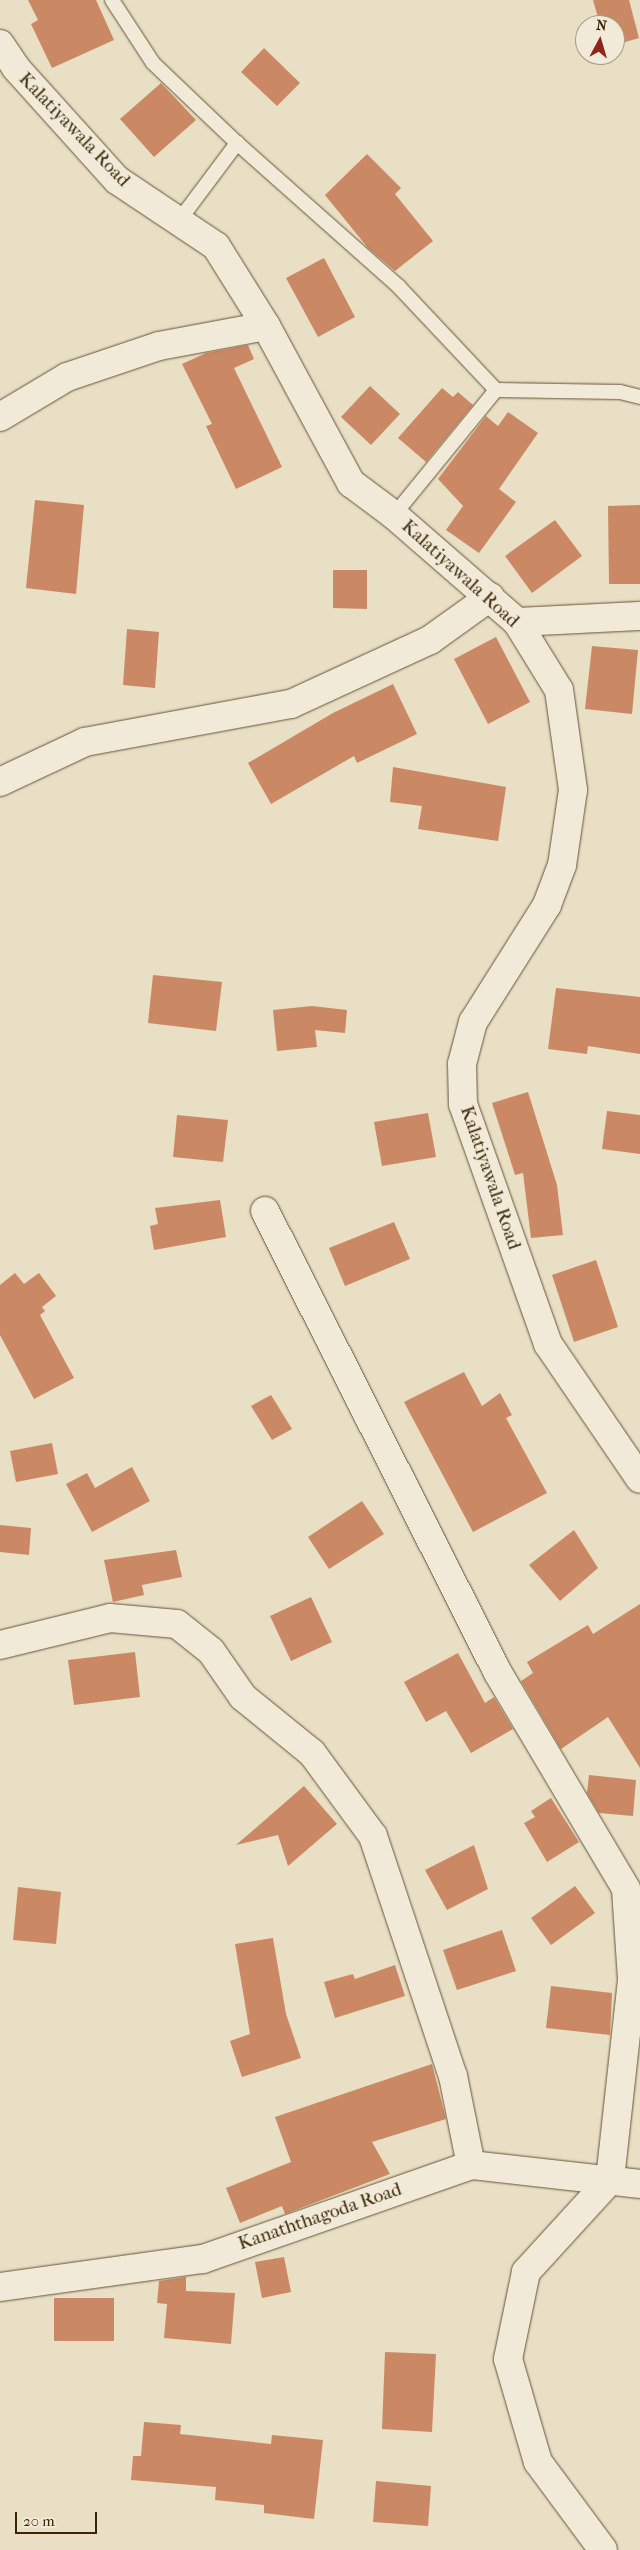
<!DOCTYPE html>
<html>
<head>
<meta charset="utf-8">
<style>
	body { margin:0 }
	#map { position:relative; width:640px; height:2550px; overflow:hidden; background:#e9dfc5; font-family:"IM FELL French Canon",serif }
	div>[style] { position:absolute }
	.building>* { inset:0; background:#cb8864 }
	.roads { filter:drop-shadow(0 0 1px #665434) drop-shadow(0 0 1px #665434) }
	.service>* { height:14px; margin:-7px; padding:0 7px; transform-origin:7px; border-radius:7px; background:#f1ead9 }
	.minor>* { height:28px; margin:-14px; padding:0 14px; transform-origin:14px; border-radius:14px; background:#f1ead9 }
	.tertiary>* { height:28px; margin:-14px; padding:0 14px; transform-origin:14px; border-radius:14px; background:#f1ead9 }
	span { translate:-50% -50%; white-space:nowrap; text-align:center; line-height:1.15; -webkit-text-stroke:5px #f1ead9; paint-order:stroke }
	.street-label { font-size:19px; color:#3a2504 }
	.north { position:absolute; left:575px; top:15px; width:50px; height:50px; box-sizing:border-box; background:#f1ead9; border:1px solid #a89b84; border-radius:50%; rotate:6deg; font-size:14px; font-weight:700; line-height:20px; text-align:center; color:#3a2504 }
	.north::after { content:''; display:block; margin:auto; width:18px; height:22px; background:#8f2418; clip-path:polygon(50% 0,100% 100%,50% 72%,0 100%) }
	.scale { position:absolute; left:15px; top:2512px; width:82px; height:22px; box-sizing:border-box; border:2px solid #3a2504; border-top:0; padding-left:6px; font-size:15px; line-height:18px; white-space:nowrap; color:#3a2504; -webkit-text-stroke:4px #f1ead9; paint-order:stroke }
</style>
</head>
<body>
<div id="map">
	<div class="building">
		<div style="clip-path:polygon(28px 0,96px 0,114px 40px,52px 68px,31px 24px,38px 20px)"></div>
		<div style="clip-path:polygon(593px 0,629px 0,639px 38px,615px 45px,615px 25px,600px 25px)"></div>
		<div style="clip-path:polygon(264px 48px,300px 83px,277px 106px,241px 72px)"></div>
		<div style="clip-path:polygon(161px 83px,196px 120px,154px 157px,120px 119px)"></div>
		<div style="clip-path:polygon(367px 154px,401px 188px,395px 194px,433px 241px,395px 271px,368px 248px,325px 195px)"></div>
		<div style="clip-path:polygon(324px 258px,355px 317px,318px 337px,286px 278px)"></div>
		<div style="clip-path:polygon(248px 345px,254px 359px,234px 368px,282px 467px,236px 489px,206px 426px,212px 424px,182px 364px,206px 353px)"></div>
		<div style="clip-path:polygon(370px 386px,400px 414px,371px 445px,341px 417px)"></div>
		<div style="clip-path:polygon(442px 388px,453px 397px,458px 392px,473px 405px,426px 462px,398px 438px)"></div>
		<div style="clip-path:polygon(508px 412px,538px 433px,499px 489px,516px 502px,479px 553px,446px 530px,463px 506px,438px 479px,486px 416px,498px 426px)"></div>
		<div style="clip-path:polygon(35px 500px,84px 505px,76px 594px,26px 588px)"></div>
		<div style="clip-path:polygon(640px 505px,640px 584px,609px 584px,608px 506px)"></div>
		<div style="clip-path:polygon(555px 520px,582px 556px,532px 593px,505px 556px)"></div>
		<div style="clip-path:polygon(333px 570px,367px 570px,367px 609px,333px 608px)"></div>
		<div style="clip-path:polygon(127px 629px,159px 632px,155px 688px,123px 685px)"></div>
		<div style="clip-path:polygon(496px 637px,530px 702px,488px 724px,454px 659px)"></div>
		<div style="clip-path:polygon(592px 646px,638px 650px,632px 714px,585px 709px)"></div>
		<div style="clip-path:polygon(393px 684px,417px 734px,357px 763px,354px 756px,271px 804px,248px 763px,333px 713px)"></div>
		<div style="clip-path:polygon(393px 767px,506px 787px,498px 841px,418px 829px,422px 806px,390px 802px)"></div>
		<div style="clip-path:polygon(153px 975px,222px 982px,216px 1031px,148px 1023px)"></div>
		<div style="clip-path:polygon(556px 988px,640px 997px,640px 1054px,588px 1046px,587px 1054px,548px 1049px)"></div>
		<div style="clip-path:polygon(312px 1006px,347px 1010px,345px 1033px,315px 1030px,317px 1047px,277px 1051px,273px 1010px)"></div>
		<div style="clip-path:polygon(528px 1092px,557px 1185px,563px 1235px,531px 1238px,523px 1173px,515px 1175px,492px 1103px)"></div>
		<div style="clip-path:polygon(607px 1111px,640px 1115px,640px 1154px,602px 1149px)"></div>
		<div style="clip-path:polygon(428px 1113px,436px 1157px,382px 1166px,374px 1122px)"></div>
		<div style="clip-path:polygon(177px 1115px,228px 1120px,223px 1162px,173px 1157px)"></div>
		<div style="clip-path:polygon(220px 1200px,226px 1237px,154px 1250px,150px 1226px,158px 1224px,155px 1208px)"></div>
		<div style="clip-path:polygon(394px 1222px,410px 1259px,345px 1286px,329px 1248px)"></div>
		<div style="clip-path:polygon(596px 1260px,618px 1327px,574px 1342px,552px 1275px)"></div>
		<div style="clip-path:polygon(15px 1273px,24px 1284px,39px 1273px,56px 1296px,42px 1307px,45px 1311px,40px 1315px,74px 1378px,34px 1399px,0 1335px,0 1285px)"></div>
		<div style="clip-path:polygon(464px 1372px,482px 1406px,500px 1393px,512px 1415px,506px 1418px,547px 1493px,473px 1532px,404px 1402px)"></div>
		<div style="clip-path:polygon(271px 1395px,292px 1429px,272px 1440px,251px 1406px)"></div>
		<div style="clip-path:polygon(52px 1443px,58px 1474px,16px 1482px,10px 1451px)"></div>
		<div style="clip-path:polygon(132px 1467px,150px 1501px,92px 1532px,66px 1484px,87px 1473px,95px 1488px)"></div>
		<div style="clip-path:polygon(362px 1501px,384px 1534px,329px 1569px,308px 1537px)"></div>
		<div style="clip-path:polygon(0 1525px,31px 1528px,29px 1555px,0 1552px)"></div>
		<div style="clip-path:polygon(574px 1530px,598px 1568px,560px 1601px,529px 1565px)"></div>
		<div style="clip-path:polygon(176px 1550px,182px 1577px,142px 1585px,144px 1595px,113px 1602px,104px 1560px)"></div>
		<div style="clip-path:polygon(311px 1597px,332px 1642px,291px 1661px,270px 1616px)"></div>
		<div style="clip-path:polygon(640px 1604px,640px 1768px,608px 1717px,561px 1749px,521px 1681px,533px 1673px,527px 1662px,588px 1625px,593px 1634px)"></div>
		<div style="clip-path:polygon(135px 1652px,140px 1697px,74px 1705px,68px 1660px)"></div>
		<div style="clip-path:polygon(458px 1653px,485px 1703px,494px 1697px,513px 1729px,471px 1753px,446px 1711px,426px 1722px,404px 1682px)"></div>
		<div style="clip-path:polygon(589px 1775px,636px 1780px,633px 1816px,599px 1813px,587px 1793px)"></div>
		<div style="clip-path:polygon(304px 1786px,337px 1824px,288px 1866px,278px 1835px,236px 1845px)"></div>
		<div style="clip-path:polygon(551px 1798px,579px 1842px,547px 1862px,524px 1823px,535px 1817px,531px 1811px)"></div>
		<div style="clip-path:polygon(474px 1845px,488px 1889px,447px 1910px,425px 1870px)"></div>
		<div style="clip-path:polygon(575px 1886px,595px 1913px,551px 1945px,531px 1918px)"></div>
		<div style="clip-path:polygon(18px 1887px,61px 1892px,56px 1944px,13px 1940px)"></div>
		<div style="clip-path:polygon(502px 1930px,516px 1971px,457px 1990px,443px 1950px)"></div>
		<div style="clip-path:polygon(273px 1938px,286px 2014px,301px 2058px,242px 2077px,230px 2041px,250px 2034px,235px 1944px)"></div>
		<div style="clip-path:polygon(395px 1965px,405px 1996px,335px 2018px,324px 1982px,353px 1974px,355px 1979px)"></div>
		<div style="clip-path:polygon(551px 1986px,612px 1993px,610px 2035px,546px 2028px)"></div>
		<div style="clip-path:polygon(432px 2064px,446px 2119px,372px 2142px,390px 2174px,285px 2214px,282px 2206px,240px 2223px,226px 2188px,291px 2162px,275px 2117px)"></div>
		<div style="clip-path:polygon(284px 2257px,291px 2292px,262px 2298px,255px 2262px)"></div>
		<div style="clip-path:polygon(186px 2277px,186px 2291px,235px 2293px,231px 2344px,164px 2338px,167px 2304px,157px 2303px,159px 2281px)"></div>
		<div style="clip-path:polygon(54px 2298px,114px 2298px,114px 2341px,54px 2341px)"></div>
		<div style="clip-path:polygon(385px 2352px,436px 2354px,432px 2432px,382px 2429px)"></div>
		<div style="clip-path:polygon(144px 2422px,181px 2425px,180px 2434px,271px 2444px,272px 2435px,323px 2440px,314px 2519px,264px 2513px,264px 2505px,215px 2500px,216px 2487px,131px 2480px,133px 2456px,141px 2456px)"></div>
		<div style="clip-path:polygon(376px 2481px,431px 2486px,428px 2526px,373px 2522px)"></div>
	</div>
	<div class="roads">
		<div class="service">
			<div style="left:112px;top:0;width:75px;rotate:56.9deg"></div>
			<div style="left:153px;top:63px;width:116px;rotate:43.6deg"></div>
			<div style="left:237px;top:143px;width:217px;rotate:41.6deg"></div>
			<div style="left:399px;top:287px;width:141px;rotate:46.7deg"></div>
			<div style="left:496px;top:390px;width:124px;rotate:0.9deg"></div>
			<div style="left:620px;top:392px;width:21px;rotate:14deg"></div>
			<div style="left:178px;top:222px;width:99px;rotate:-53.2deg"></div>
			<div style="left:394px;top:515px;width:161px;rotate:-50.8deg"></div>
		</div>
		<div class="minor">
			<div style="left:0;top:417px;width:78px;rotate:-30.8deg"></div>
			<div style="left:67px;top:377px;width:97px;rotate:-18.6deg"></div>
			<div style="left:159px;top:346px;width:109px;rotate:-10.6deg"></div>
			<div style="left:517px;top:622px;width:123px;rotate:-2.8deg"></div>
			<div style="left:0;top:782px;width:94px;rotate:-25.2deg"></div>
			<div style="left:85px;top:742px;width:209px;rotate:-10.5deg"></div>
			<div style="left:291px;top:704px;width:153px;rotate:-24.7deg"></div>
			<div style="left:430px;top:640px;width:74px;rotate:-35.6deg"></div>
			<div style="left:265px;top:1211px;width:517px;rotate:63.24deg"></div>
			<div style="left:498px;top:1673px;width:251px;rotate:59.3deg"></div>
			<div style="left:626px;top:1889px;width:91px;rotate:86.2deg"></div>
			<div style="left:632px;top:1980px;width:201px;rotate:96.3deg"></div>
			<div style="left:610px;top:2180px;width:125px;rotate:132.4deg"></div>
			<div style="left:526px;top:2272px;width:89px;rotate:101.7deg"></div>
			<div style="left:508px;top:2359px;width:107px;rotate:73.8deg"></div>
			<div style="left:538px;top:2462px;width:109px;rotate:53.5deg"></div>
			<div style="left:0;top:1645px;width:113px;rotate:-13.8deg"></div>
			<div style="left:110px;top:1618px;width:67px;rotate:5.1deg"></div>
			<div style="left:177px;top:1624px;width:43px;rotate:38.5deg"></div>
			<div style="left:211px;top:1651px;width:56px;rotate:55.2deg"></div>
			<div style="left:243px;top:1697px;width:89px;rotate:39.1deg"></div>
			<div style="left:312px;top:1753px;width:103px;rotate:53.7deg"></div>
			<div style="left:373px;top:1836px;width:253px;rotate:71.6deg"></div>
			<div style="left:453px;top:2076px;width:91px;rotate:78.6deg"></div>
		</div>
		<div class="tertiary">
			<div style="left:0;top:44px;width:29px;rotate:56deg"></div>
			<div style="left:16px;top:68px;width:151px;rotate:48deg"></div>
			<div style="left:117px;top:180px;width:119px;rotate:33.7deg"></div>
			<div style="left:216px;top:246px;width:94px;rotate:58deg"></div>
			<div style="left:266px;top:326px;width:179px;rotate:61.6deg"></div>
			<div style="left:351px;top:483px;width:54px;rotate:36.7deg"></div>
			<div style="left:394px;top:515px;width:163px;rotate:41deg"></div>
			<div style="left:517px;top:622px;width:80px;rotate:58.3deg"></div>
			<div style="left:559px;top:690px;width:101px;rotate:82deg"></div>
			<div style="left:573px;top:790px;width:76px;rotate:98.3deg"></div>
			<div style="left:562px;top:865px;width:43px;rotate:110.6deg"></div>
			<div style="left:547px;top:905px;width:138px;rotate:122.3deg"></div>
			<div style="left:473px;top:1022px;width:43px;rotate:104.7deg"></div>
			<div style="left:462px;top:1064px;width:40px;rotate:88.6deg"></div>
			<div style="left:463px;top:1104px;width:255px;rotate:70.5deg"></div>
			<div style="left:548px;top:1344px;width:163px;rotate:55.7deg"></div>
			<div style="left:0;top:2287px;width:205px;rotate:-7.9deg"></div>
			<div style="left:203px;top:2259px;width:284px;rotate:-19.3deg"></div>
			<div style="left:471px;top:2165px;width:170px;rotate:6.4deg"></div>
		</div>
	</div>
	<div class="street-label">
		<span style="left:74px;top:130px;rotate:46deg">Kalatiyawala Road</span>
		<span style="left:460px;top:574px;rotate:42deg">Kalatiyawala Road</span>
		<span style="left:490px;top:1178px;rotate:71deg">Kalatiyawala Road</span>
		<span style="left:320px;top:2217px;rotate:-19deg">Kanaththagoda Road</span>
	</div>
	<div class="north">N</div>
	<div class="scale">20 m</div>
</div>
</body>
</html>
